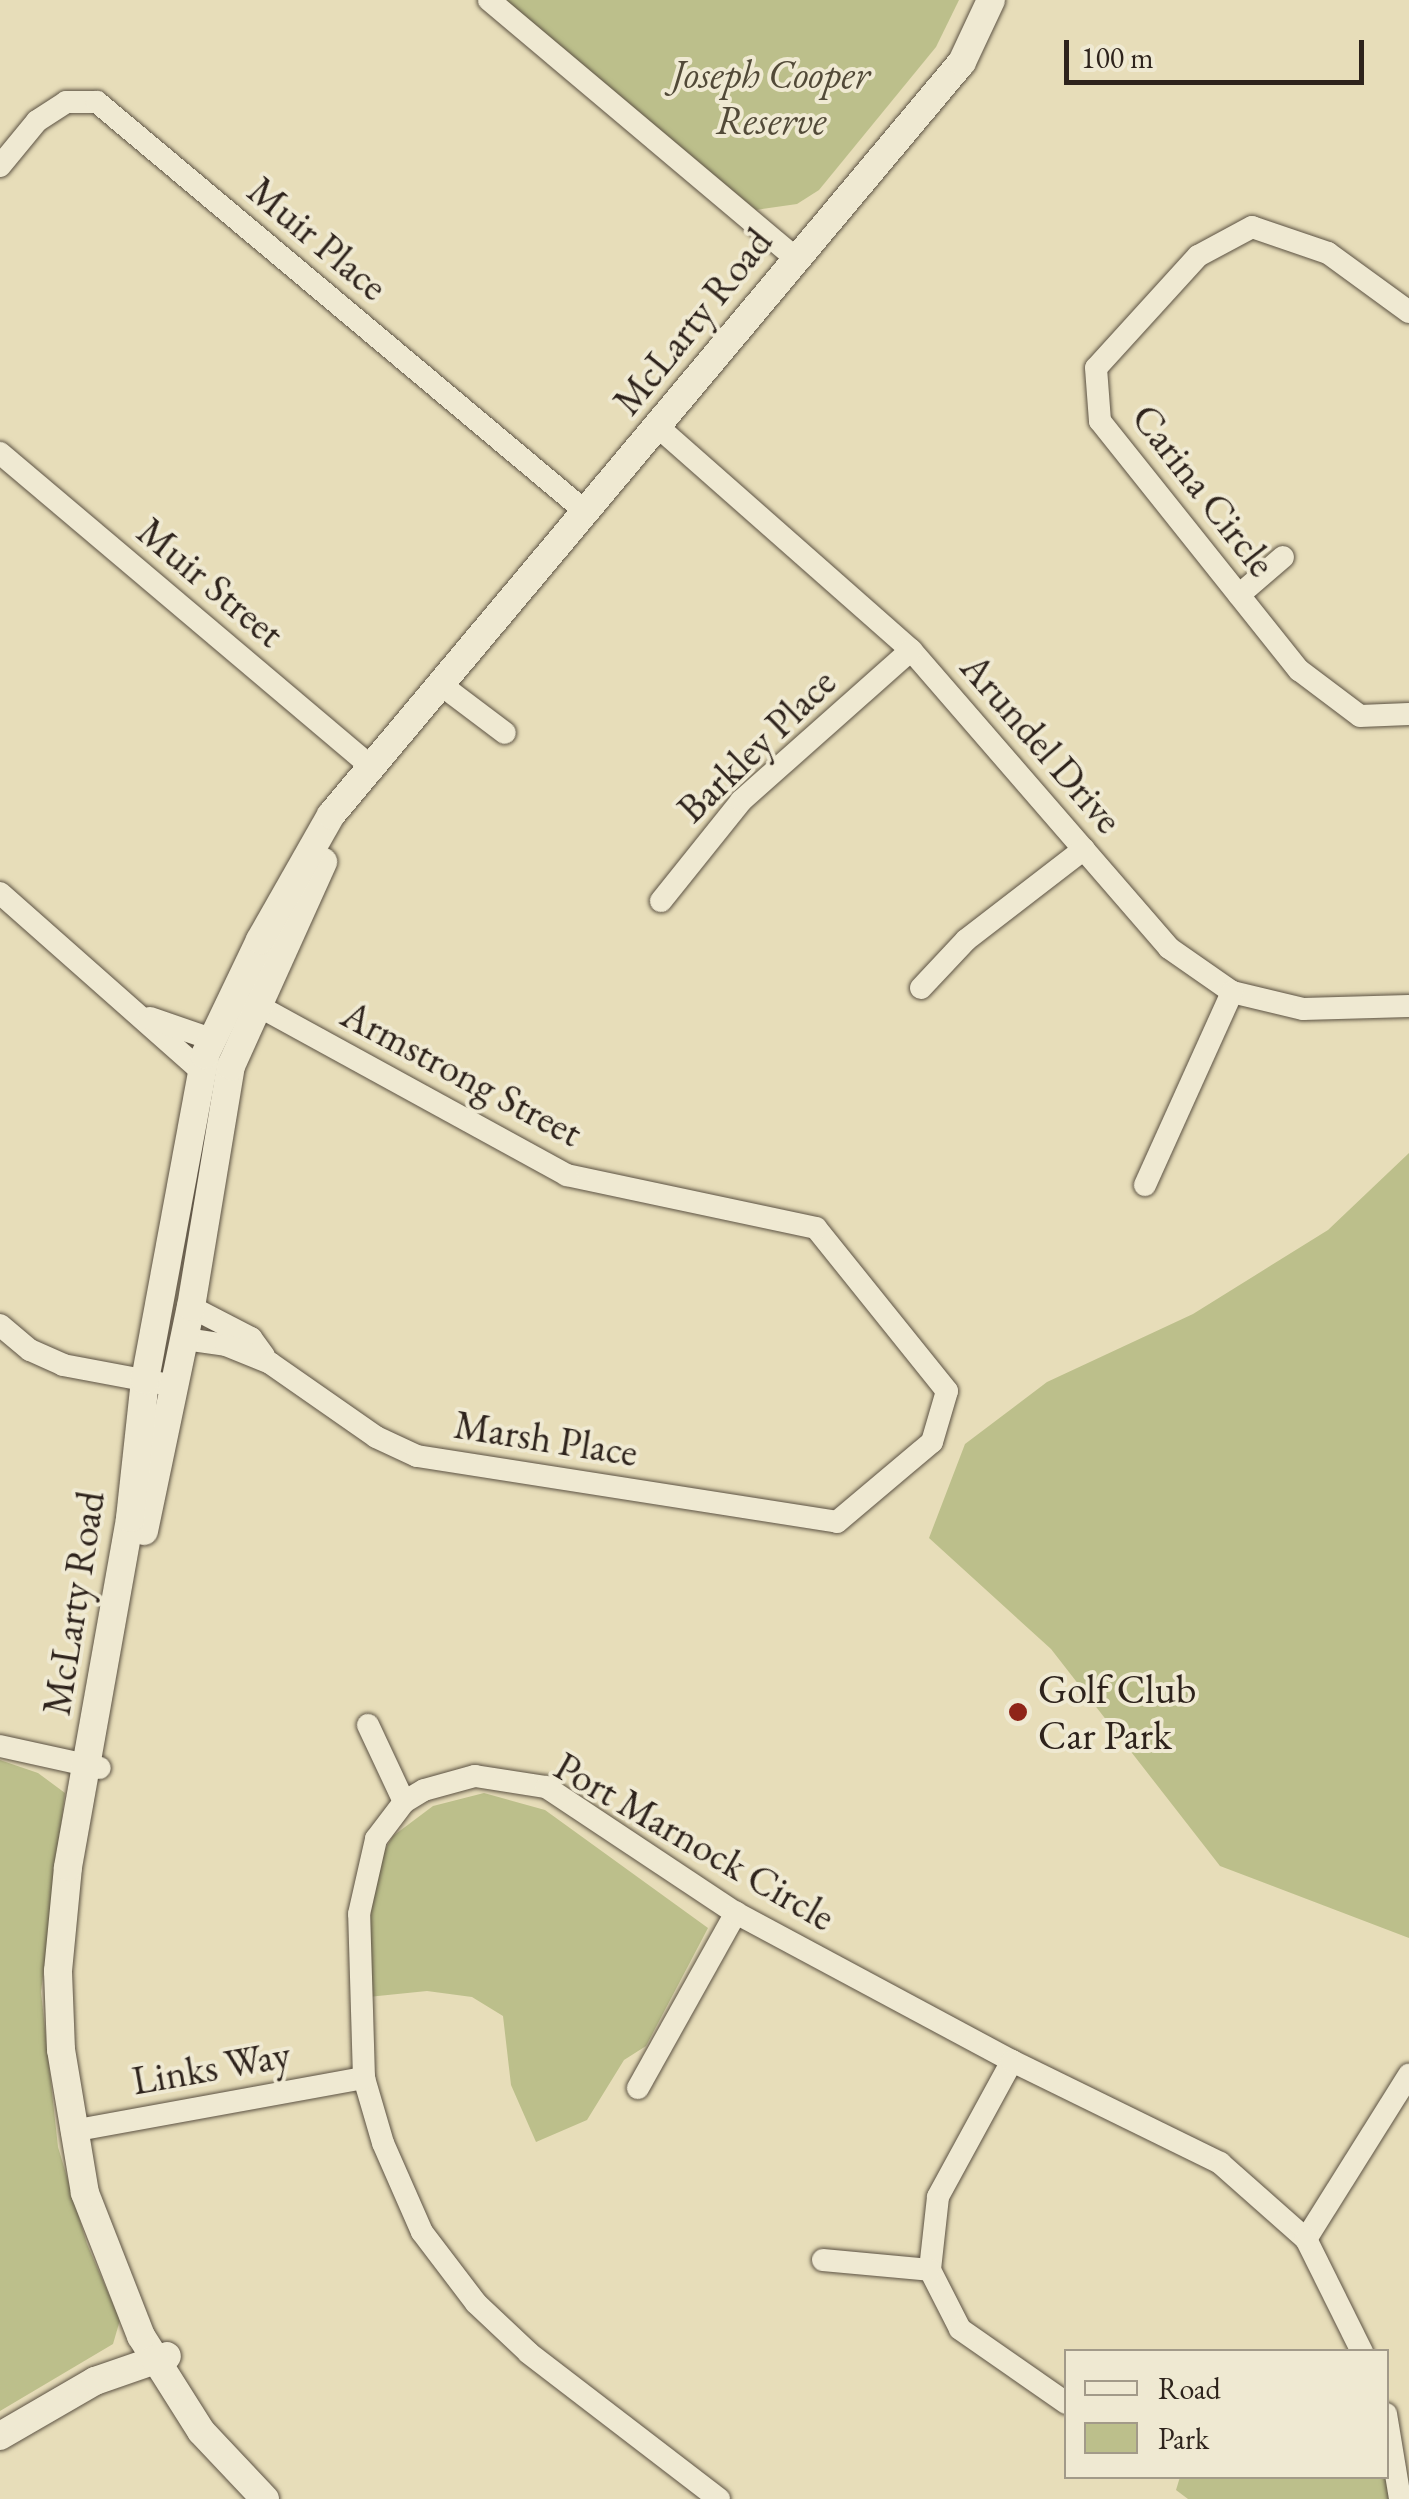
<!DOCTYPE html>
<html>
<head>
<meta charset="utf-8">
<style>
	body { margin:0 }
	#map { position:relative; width:1409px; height:2499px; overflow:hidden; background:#e7ddb9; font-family:"EB Garamond",serif }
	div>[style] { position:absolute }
	.green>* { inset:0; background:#bcbf8b }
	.roads { filter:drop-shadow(0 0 2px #5c5243) drop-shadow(0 0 2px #5c5243) }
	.minor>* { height:22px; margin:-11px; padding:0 11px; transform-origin:11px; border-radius:11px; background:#efe9d2 }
	.tertiary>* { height:28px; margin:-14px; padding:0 14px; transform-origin:14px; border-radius:14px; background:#efe9d2 }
	.dots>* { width:28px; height:28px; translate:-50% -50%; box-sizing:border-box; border:5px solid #efe9d2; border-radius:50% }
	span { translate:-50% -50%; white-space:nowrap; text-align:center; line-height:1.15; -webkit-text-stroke:8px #efe9d2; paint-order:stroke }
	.park-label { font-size:40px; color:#524a38; font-style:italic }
	.street-label { font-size:40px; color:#2e231c }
	.poi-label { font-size:40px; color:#2e231c }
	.left { translate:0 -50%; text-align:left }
	.legend { position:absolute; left:1064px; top:2349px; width:325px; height:130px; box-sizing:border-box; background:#efe9d2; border:2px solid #a29a89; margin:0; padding:12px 18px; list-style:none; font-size:30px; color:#2e231c }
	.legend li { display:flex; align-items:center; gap:20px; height:50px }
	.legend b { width:50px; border:2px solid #a29a89 }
	.scale { position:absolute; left:1064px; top:40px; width:300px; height:45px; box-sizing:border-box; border:5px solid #2e231c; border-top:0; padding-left:12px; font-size:30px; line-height:35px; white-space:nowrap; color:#2e231c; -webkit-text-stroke:8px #efe9d2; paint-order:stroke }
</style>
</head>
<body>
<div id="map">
	<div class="green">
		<div style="clip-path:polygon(506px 0,959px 0,936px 47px,819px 190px,797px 204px,756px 210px)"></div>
		<div style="clip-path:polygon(1409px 1153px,1409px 1938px,1220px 1866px,1051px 1649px,929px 1538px,965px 1444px,1047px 1382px,1193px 1314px,1328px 1230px)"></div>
		<div style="clip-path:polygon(0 1760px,38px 1773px,65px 1793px,41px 1992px,58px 2147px,87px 2244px,120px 2320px,113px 2344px,0 2411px)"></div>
		<div style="clip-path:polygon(484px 1793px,545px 1810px,708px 1928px,646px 2046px,624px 2060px,587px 2120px,536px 2142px,511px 2085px,503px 2016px,472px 1997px,427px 1991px,368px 1997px,364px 1981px,376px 1864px,393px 1836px,433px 1806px)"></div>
		<div style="clip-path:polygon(1386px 2476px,1397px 2499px,1188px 2499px,1176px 2490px,1180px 2477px)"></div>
	</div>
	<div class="roads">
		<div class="minor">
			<div style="left:489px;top:0;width:400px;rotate:40.1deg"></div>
			<div style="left:0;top:166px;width:58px;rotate:-50.6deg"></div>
			<div style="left:37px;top:121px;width:35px;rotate:-33deg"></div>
			<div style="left:66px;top:102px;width:31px"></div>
			<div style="left:97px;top:102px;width:638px;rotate:39.98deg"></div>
			<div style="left:1409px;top:312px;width:100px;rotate:-143.9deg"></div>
			<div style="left:1328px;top:253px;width:80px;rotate:-161.1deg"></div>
			<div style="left:1252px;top:227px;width:61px;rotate:151.8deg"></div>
			<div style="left:1198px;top:256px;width:151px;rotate:132.3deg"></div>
			<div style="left:1096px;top:368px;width:53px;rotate:85.7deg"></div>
			<div style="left:1100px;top:421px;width:319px;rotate:51.4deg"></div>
			<div style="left:1299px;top:670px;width:76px;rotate:37deg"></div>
			<div style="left:1360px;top:716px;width:49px;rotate:-2.3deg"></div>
			<div style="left:657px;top:426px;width:339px;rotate:41.4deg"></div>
			<div style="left:911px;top:650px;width:394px;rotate:49.1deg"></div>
			<div style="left:1169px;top:948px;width:77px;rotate:34.9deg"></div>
			<div style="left:1232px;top:992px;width:73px;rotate:13.5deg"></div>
			<div style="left:1303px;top:1009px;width:106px;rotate:-1.6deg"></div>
			<div style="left:0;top:453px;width:488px;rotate:40.2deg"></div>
			<div style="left:1239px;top:595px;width:58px;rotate:-40.8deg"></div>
			<div style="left:440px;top:684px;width:81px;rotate:37deg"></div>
			<div style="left:0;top:893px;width:268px;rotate:41.5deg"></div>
			<div style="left:661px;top:901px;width:128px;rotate:-51.3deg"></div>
			<div style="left:741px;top:801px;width:227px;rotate:-41.6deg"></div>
			<div style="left:921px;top:988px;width:66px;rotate:-46.8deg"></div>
			<div style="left:966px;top:940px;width:149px;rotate:-37.6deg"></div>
			<div style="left:150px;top:1018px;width:65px;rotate:19deg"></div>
			<div style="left:1145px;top:1185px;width:212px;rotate:-65.7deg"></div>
			<div style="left:191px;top:1307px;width:68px;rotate:27.3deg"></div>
			<div style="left:251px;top:1338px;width:22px;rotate:54deg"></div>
			<div style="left:0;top:1325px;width:39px;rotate:40deg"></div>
			<div style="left:30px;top:1350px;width:36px;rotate:24deg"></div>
			<div style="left:63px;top:1365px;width:114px;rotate:10.6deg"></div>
			<div style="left:185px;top:1339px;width:41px;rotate:8.3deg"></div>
			<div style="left:226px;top:1345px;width:48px;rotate:22.2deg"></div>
			<div style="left:270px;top:1363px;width:129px;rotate:34.9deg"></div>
			<div style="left:376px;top:1437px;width:45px;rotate:24.9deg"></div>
			<div style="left:417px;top:1456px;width:425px;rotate:8.9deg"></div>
			<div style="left:837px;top:1522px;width:124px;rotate:-40.1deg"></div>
			<div style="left:932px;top:1442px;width:53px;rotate:-73.6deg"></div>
			<div style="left:947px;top:1391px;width:209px;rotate:-128.8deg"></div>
			<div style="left:816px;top:1228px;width:255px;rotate:-168deg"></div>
			<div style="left:567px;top:1175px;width:367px;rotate:-151.3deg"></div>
			<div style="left:368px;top:1725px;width:85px;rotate:64.9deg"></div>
			<div style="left:0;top:1746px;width:102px;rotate:12.4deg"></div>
			<div style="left:1012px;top:2061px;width:155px;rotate:118.6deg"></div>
			<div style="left:938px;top:2197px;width:73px;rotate:96.3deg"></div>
			<div style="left:930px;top:2270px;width:66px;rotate:63deg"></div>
			<div style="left:960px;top:2329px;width:129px;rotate:34.9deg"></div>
			<div style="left:638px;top:2088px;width:201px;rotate:-60.8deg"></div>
			<div style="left:72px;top:2131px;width:297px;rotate:-10.3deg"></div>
			<div style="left:1306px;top:2239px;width:194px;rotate:-57.9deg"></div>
			<div style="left:823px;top:2260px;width:107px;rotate:5.3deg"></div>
			<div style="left:1386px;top:2414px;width:86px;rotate:80.6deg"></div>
			<div style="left:719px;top:2499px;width:240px;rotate:-142.5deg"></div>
			<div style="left:529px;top:2353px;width:73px;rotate:-136.7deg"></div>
			<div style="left:476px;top:2303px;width:89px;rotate:-127.3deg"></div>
			<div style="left:422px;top:2232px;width:97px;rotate:-113.7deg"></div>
			<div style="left:383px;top:2143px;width:68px;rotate:-106.3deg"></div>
			<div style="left:364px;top:2078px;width:164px;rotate:-91.7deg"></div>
			<div style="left:359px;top:1914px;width:77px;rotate:-77.2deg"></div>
			<div style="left:376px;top:1839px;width:46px;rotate:-52.9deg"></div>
			<div style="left:404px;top:1802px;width:23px;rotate:-31deg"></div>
			<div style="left:424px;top:1790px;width:53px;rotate:-15.4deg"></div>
			<div style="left:475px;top:1776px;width:72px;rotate:8.8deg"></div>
			<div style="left:546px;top:1787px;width:228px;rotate:33.6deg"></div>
			<div style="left:736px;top:1913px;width:313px;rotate:28.2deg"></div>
			<div style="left:1012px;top:2061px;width:232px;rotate:26.1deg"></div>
			<div style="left:1220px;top:2163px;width:115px;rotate:41.5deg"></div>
			<div style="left:1306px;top:2239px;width:126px;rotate:63.6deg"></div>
		</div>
		<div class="tertiary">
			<div style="left:144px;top:1531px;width:229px;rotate:-78.2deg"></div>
			<div style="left:191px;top:1307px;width:244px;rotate:-80.6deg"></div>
			<div style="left:231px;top:1066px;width:224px;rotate:-65.7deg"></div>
			<div style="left:0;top:2436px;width:110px;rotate:-30.1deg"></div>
			<div style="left:95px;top:2381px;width:76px;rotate:-19.1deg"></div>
			<div style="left:265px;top:2499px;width:93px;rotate:-133.3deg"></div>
			<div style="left:201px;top:2431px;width:112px;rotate:-122.3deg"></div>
			<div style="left:141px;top:2336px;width:154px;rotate:-111.4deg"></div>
			<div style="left:85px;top:2193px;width:145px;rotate:-99.5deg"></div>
			<div style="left:61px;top:2050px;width:79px;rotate:-92.2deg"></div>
			<div style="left:58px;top:1971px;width:104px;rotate:-84.5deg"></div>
			<div style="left:68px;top:1867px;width:354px;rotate:-79.9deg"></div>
			<div style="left:130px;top:1518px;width:139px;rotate:-83.8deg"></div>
			<div style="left:145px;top:1380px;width:330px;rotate:-79.5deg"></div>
			<div style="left:205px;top:1055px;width:127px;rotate:-64.4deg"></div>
			<div style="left:260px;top:940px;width:144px;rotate:-60.4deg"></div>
			<div style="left:331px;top:815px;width:982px;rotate:-50.04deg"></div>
			<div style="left:962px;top:62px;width:68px;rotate:-64.9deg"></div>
		</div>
	</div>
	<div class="dots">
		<div style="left:1018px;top:1712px;background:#8f2418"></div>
	</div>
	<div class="park-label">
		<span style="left:771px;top:97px">Joseph Cooper<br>Reserve</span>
	</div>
	<div class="street-label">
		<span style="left:318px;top:238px;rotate:40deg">Muir Place</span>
		<span style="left:692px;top:321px;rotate:-51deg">McLarty Road</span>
		<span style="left:1204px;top:490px;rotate:52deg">Carina Circle</span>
		<span style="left:211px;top:582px;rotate:40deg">Muir Street</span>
		<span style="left:1042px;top:743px;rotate:49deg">Arundel Drive</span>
		<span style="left:756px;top:745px;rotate:-44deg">Barkley Place</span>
		<span style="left:462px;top:1073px;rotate:28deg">Armstrong Street</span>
		<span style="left:546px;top:1438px;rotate:9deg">Marsh Place</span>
		<span style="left:73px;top:1603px;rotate:-81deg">McLarty Road</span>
		<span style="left:695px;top:1841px;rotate:30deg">Port Marnock Circle</span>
		<span style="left:211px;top:2067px;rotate:-10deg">Links Way</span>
	</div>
	<div class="poi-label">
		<span class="left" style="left:1038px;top:1712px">Golf Club<br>Car Park</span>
	</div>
	<ul class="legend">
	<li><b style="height:12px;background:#efe9d2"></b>Road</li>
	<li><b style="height:28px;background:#bcbf8b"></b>Park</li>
	</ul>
	<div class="scale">100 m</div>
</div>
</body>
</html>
